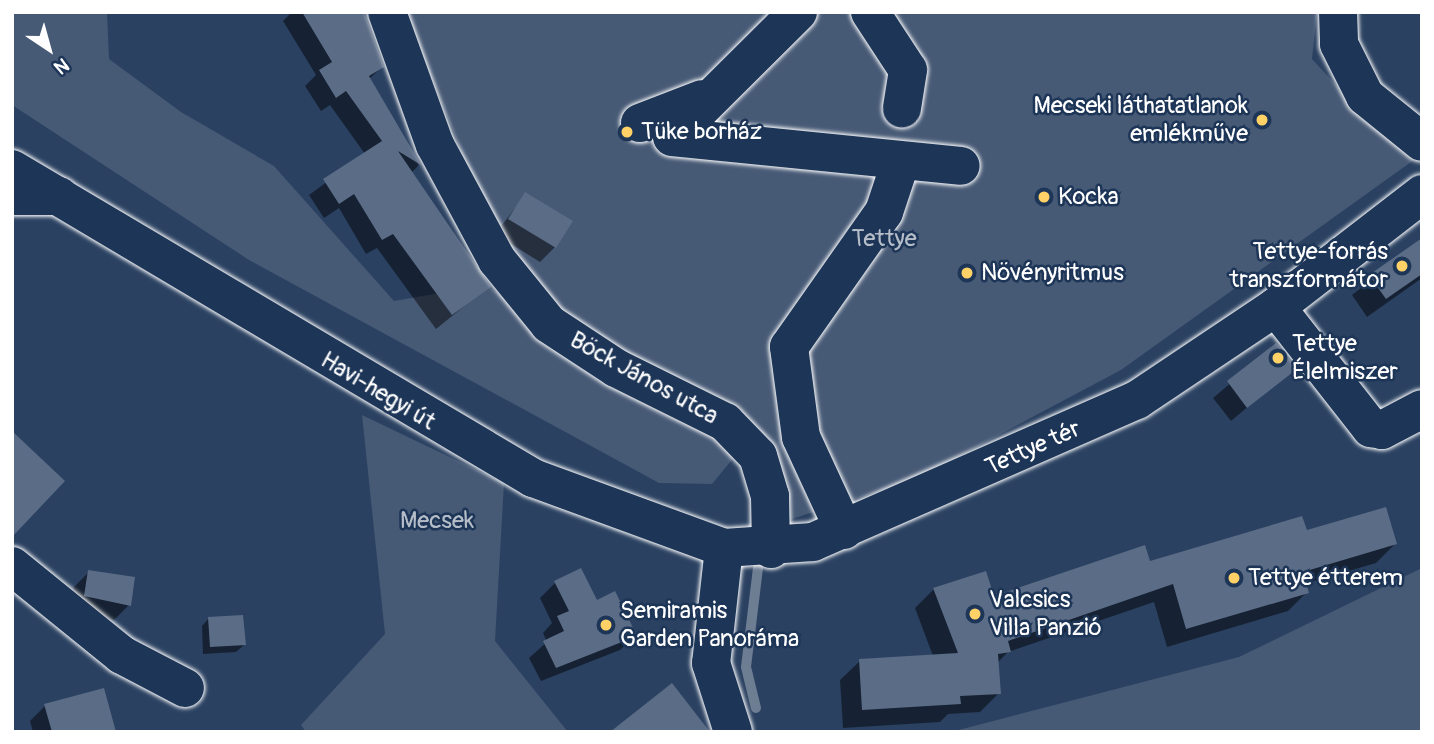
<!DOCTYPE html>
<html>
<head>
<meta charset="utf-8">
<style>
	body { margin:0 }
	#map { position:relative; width:1434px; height:744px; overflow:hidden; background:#2a4161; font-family:Pangolin,sans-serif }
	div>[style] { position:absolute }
	.green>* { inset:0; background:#465975 }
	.shadow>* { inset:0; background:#0007 }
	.stream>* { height:10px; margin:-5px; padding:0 5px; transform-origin:5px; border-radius:5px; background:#6d7d92 }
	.building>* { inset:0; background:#5b6c86 }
	.roads { filter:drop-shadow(0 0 2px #fff) drop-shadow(0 0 2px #fff) }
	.street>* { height:38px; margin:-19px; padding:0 19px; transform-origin:19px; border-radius:19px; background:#1d3557 }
	.secondary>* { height:38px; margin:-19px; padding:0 19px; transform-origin:19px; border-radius:19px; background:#1d3557 }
	.dots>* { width:19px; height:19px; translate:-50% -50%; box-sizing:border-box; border:4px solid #1d3557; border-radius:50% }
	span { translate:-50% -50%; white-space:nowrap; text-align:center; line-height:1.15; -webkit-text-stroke:5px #1d3557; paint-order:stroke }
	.poi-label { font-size:24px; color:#fff }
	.right { translate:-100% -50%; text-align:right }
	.left { translate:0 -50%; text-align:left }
	.park-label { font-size:24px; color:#b5bdc8 }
	.street-label { font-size:24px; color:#fff }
	.frame { position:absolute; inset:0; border:14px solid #fff; pointer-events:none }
	.north { position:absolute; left:14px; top:14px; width:70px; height:70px; -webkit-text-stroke:5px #1d3557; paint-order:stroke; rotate:144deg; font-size:19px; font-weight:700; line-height:28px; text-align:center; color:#fff }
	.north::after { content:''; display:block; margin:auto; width:24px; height:32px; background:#fff; clip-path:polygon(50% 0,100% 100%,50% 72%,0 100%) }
</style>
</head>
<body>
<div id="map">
	<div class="green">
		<div style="clip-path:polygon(12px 12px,107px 12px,109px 59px,181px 112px,274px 166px,394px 301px,486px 285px,654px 404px,740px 450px,712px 484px,659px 483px,249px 260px,12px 105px)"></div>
		<div style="clip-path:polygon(405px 12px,1317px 12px,1312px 59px,1359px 110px,1418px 157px,1121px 370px,914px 480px,782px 522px,753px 427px,566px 321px,515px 262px,482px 202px)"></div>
		<div style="clip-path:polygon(362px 415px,504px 483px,495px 641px,568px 732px,306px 732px,301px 725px,385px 634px)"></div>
		<div style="clip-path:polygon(1422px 568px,1422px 732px,951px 732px,1239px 657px)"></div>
	</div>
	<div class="shadow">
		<div style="clip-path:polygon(292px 12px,363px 12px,382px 67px,369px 79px,419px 165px,411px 173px,488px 287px,436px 329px,377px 248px,366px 254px,339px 208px,324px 218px,309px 195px,365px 154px,330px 105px,321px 111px,305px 86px,316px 75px,283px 21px)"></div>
		<div style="clip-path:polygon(526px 194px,555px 247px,540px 262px,495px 234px)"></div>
		<div style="clip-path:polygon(1422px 240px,1422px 278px,1367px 317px,1352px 295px)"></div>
		<div style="clip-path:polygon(1276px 345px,1294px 368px,1231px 421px,1213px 398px)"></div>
		<div style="clip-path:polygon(1305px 532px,1395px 544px,1376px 563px,1304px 584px,1307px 592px,1288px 611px,1167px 647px,1154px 602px,1008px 652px,997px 663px,999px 693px,980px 712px,948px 714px,940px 722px,843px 728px,840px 680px,860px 661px,933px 656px,915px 608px,934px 589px,993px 598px)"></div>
		<div style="clip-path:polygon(89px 572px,129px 605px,114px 620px,70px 611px,74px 587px)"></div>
		<div style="clip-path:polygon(555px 583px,596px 602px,635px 635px,620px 650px,541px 681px,529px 658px,547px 642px,543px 633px,552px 623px,540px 598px)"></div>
		<div style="clip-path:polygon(209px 618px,244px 645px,236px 652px,203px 654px,202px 626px)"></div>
		<div style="clip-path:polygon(45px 706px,115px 732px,33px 732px,30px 721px)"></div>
	</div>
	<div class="stream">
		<div style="left:756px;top:708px;width:42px;rotate:-103.7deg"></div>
		<div style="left:746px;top:667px;width:116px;rotate:-83.1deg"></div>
	</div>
	<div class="building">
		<div style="clip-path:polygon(302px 12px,364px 12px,384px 67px,369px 76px,421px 165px,398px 151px,491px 287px,452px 315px,393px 234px,382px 240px,354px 194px,339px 204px,323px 179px,382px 141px,346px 91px,336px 98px,319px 70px,332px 62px)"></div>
		<div style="clip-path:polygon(525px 192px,573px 221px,556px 248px,508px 219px)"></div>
		<div style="clip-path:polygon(1422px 238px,1422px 274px,1386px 299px,1369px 275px)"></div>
		<div style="clip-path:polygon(1276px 343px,1297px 369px,1247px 408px,1227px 381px)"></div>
		<div style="clip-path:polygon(12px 431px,65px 481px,12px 537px)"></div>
		<div style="clip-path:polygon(1386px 507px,1397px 544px,1303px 572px,1309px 593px,1186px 629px,1173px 584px,1008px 641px,1011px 652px,998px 654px,1001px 694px,960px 696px,961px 704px,862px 710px,859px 659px,958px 653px,933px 588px,986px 571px,994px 596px,1145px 545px,1150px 561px,1302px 516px,1307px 530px)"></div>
		<div style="clip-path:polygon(581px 568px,597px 600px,615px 591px,637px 636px,556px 668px,543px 641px,564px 631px,557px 616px,569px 611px,554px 581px)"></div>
		<div style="clip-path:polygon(88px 570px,135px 577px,131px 606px,84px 596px)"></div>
		<div style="clip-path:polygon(243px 615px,246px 645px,210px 647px,208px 617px)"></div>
		<div style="clip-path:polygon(672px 683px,710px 732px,610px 732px)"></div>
		<div style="clip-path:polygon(104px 688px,116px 732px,52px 732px,44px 704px)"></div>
	</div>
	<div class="roads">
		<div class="street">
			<div style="left:387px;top:12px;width:141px;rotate:70.2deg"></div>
			<div style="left:435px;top:145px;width:131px;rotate:61.7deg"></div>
			<div style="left:497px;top:260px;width:82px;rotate:50.9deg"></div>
			<div style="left:549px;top:324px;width:80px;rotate:33.3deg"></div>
			<div style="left:616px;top:368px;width:122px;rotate:26.4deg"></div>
			<div style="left:725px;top:422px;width:47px;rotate:45.9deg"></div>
			<div style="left:758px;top:456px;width:42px;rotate:73.3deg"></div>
			<div style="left:770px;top:496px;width:53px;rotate:88.9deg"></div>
			<div style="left:798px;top:12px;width:177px;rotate:135.2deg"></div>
			<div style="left:672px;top:137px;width:290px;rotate:5.7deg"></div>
			<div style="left:870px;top:12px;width:69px;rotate:56.8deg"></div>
			<div style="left:908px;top:70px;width:39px;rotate:99deg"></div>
			<div style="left:1338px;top:12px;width:32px;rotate:88deg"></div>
			<div style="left:1339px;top:44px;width:58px;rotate:63.4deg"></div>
			<div style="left:1365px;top:96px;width:73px;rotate:38.9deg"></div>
			<div style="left:640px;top:123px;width:66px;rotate:-21.2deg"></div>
			<div style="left:12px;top:196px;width:47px"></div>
			<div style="left:1276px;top:307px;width:154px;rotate:51.9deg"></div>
			<div style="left:1371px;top:428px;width:11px;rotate:10deg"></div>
			<div style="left:1382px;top:430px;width:45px;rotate:-27.7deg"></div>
			<div style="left:844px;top:530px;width:102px;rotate:-114.8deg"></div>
			<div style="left:801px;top:437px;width:91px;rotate:-97.6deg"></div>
			<div style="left:789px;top:347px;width:165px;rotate:-54.9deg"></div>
			<div style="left:884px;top:212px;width:51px;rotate:-71.6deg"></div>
			<div style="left:724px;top:548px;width:116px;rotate:96.4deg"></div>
			<div style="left:711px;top:663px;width:72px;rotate:72.3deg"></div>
			<div style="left:12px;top:566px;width:141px;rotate:39deg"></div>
			<div style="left:122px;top:655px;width:71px;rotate:27.6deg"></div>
		</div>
		<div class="secondary">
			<div style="left:12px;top:169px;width:606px;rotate:30.67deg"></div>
			<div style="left:533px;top:478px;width:203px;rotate:20.1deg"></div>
			<div style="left:724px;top:548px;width:89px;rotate:-3.9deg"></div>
			<div style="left:813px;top:542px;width:354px;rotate:-23.7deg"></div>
			<div style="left:1137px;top:400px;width:167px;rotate:-33.8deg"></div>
			<div style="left:1276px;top:307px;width:185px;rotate:-37.7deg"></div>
		</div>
	</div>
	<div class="dots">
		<div style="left:1262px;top:120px;background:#ffd166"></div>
		<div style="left:627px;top:132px;background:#ffd166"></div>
		<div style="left:1044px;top:197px;background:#ffd166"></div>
		<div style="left:1402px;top:266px;background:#ffd166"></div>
		<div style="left:967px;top:273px;background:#ffd166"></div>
		<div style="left:1278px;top:358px;background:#ffd166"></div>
		<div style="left:1234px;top:578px;background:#ffd166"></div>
		<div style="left:975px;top:614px;background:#ffd166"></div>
		<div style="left:606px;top:625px;background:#ffd166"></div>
	</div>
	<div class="poi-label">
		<span class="right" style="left:1248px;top:120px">Mecseki láthatatlanok<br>emlékműve</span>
		<span class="left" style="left:641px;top:132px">Tüke borház</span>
		<span class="left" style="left:1058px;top:197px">Kocka</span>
		<span class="right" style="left:1388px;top:266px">Tettye-forrás<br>transzformátor</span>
		<span class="left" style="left:981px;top:273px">Növényritmus</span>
		<span class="left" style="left:1292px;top:358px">Tettye<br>Élelmiszer</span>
		<span class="left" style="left:1248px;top:578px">Tettye étterem</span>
		<span class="left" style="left:989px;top:614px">Valcsics<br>Villa Panzió</span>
		<span class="left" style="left:620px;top:625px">Semiramis<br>Garden Panoráma</span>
	</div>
	<div class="park-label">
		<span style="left:884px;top:239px">Tettye</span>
		<span style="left:437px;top:521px">Mecsek</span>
	</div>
	<div class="street-label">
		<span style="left:644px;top:378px;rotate:29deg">Böck János utca</span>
		<span style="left:378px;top:391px;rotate:31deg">Havi-hegyi út</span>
		<span style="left:1033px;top:448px;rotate:-24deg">Tettye tér</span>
	</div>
	<div class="frame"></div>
	<div class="north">N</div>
</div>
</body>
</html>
